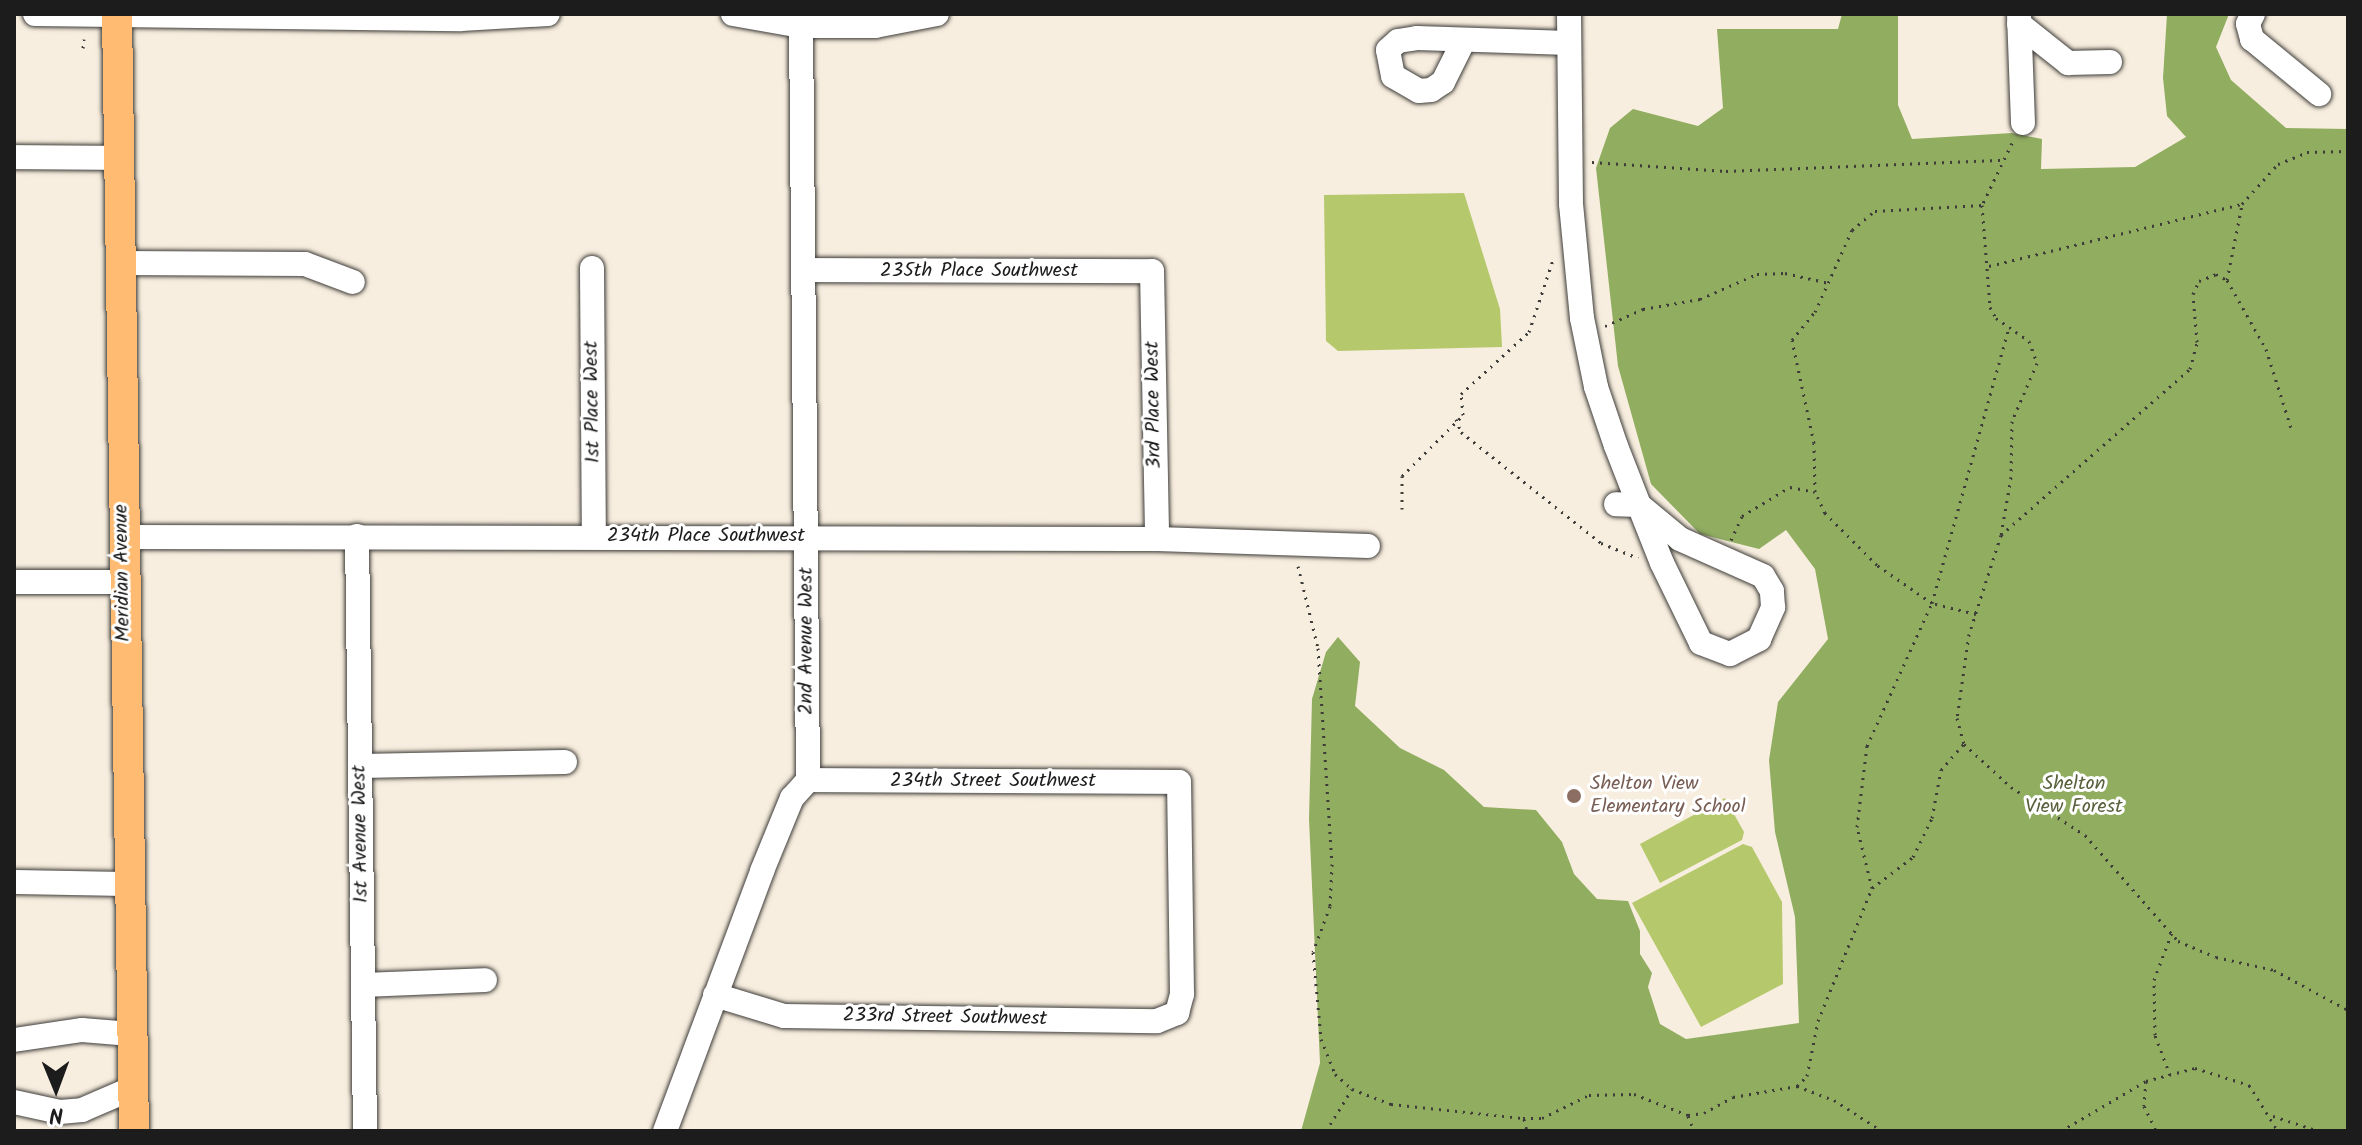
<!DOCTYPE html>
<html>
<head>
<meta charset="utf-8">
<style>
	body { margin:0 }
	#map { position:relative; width:2362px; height:1145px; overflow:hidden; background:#f8eedf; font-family:Kalam,sans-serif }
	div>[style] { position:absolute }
	.green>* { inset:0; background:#b5c96c }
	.forest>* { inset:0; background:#90ad60 }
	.path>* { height:3px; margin-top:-1.5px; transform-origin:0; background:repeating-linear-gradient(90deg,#3d3c39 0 2px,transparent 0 8px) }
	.roads { filter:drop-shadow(0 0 2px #3d3c39) drop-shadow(0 0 2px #3d3c39) }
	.minor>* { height:24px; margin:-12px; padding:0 12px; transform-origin:12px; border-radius:12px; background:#fff }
	.major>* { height:30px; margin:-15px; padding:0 15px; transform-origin:15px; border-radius:15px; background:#febb71 }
	.dots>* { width:22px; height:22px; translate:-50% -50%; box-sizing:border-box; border:4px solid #fff; border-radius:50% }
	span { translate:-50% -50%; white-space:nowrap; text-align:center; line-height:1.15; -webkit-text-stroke:6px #fff; paint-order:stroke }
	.street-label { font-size:20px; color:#1c1c1c }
	.education-label { font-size:20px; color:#785e54 }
	.left { translate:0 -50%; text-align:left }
	.park-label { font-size:20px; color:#59613c }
	.frame { position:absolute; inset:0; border:16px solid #1c1c1c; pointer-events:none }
	.north { position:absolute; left:16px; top:1049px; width:80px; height:80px; -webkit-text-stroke:6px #fff; paint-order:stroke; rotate:179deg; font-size:22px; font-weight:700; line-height:32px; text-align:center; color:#1c1c1c }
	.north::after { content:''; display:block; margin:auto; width:28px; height:36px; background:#1c1c1c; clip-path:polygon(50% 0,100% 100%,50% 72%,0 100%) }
</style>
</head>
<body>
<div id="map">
	<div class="green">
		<div style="clip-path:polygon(1464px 193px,1500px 309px,1502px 347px,1338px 351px,1326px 341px,1324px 195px)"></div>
		<div style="clip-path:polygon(1725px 798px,1744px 832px,1742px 840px,1660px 883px,1640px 844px)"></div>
		<div style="clip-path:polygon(1743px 844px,1752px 847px,1782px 902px,1783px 984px,1701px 1027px,1632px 903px)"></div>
	</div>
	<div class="forest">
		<div style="clip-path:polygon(1842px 14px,1898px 14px,1898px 105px,1912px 139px,2012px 133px,2042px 139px,2041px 169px,2135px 167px,2186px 137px,2167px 116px,2163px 78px,2167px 14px,2229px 14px,2216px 47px,2231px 80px,2286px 128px,2348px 129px,2348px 1131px,1301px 1131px,1320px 1063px,1309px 819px,1312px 699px,1326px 652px,1338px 637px,1360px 662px,1355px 706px,1400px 748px,1444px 770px,1484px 807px,1536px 810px,1562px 842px,1574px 874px,1597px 899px,1628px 901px,1640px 931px,1640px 954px,1652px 973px,1648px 987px,1660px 1024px,1686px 1039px,1799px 1023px,1795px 917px,1775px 832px,1769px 760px,1778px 702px,1828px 639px,1815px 569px,1786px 530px,1759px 549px,1700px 534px,1651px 484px,1618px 366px,1596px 168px,1610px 128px,1633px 109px,1698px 126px,1723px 108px,1717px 29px,1838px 29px)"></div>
	</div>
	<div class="path">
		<div style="left:83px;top:48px;width:9px;rotate:-84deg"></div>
		<div style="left:2012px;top:143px;width:69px;rotate:115.8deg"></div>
		<div style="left:1982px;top:205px;width:102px;rotate:85.5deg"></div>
		<div style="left:1990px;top:307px;width:13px;rotate:61deg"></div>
		<div style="left:1996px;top:318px;width:40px;rotate:34.9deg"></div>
		<div style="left:2029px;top:341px;width:23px;rotate:70deg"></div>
		<div style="left:2037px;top:363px;width:63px;rotate:113.3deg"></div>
		<div style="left:2012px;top:421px;width:56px;rotate:91deg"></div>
		<div style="left:2011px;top:477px;width:59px;rotate:99.8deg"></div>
		<div style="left:2001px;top:535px;width:104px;rotate:107.9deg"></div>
		<div style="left:1969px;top:634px;width:85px;rotate:98.1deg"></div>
		<div style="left:1957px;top:718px;width:27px;rotate:75deg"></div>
		<div style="left:1964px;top:744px;width:64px;rotate:42.5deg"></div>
		<div style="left:2011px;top:787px;width:88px;rotate:33deg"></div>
		<div style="left:2085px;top:835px;width:141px;rotate:48.7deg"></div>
		<div style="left:2178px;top:941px;width:41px;rotate:22.8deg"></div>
		<div style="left:2216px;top:957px;width:59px;rotate:12.6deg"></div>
		<div style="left:2274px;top:970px;width:84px;rotate:28.4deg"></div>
		<div style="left:1592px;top:162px;width:134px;rotate:3.8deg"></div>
		<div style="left:1726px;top:171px;width:278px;rotate:-2.3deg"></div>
		<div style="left:1989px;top:266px;width:260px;rotate:-13.8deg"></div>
		<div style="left:2242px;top:204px;width:54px;rotate:-48deg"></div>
		<div style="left:2278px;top:164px;width:31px;rotate:-22deg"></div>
		<div style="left:2307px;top:152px;width:41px;rotate:-1.4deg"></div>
		<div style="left:2227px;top:280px;width:76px;rotate:-78.7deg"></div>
		<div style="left:1605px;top:326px;width:42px;rotate:-24.1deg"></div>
		<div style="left:1643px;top:309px;width:58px;rotate:-10deg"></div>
		<div style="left:1700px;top:299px;width:62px;rotate:-23.7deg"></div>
		<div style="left:1757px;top:274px;width:28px;rotate:-2deg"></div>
		<div style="left:1785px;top:273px;width:45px;rotate:12.8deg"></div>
		<div style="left:1456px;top:419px;width:14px;rotate:69deg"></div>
		<div style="left:1461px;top:432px;width:179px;rotate:38.4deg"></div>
		<div style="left:1601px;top:543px;width:40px;rotate:22deg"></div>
		<div style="left:1402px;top:509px;width:33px;rotate:-90deg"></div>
		<div style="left:1402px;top:476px;width:86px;rotate:-45deg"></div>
		<div style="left:1463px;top:415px;width:21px;rotate:-95deg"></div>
		<div style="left:1461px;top:394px;width:92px;rotate:-42.4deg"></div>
		<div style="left:1529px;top:332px;width:79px;rotate:-71.6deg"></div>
		<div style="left:2001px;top:535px;width:252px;rotate:-41.3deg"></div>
		<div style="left:2190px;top:369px;width:28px;rotate:-75deg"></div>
		<div style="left:2197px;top:342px;width:48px;rotate:-94.8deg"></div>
		<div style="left:2193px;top:294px;width:14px;rotate:-65deg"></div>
		<div style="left:2199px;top:281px;width:18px;rotate:-22deg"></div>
		<div style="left:2216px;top:274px;width:13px;rotate:29deg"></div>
		<div style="left:2227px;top:280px;width:79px;rotate:60.5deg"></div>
		<div style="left:2266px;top:349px;width:83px;rotate:72.4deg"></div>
		<div style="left:1731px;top:540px;width:26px;rotate:-65deg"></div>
		<div style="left:1742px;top:516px;width:56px;rotate:-31.1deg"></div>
		<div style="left:1790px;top:487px;width:25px;rotate:11deg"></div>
		<div style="left:1298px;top:566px;width:84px;rotate:76.3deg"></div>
		<div style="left:1318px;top:648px;width:216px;rotate:86.3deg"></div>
		<div style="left:1332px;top:864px;width:42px;rotate:92.7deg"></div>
		<div style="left:1330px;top:906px;width:49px;rotate:110.3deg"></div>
		<div style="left:1313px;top:952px;width:87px;rotate:84.7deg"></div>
		<div style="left:1321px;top:1039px;width:38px;rotate:68deg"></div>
		<div style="left:1335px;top:1074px;width:23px;rotate:41deg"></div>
		<div style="left:1352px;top:1089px;width:42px;rotate:21deg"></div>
		<div style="left:1391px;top:1104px;width:133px;rotate:6.1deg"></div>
		<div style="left:1523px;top:1118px;width:19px"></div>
		<div style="left:1542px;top:1118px;width:52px;rotate:-26.1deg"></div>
		<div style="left:1589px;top:1095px;width:45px;rotate:-1.3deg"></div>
		<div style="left:1634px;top:1094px;width:58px;rotate:21.3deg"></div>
		<div style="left:1688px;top:1115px;width:16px;rotate:-7deg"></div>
		<div style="left:1704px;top:1113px;width:33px;rotate:-29deg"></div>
		<div style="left:1733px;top:1097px;width:65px;rotate:-9.8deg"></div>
		<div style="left:1797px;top:1086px;width:14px;rotate:-45deg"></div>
		<div style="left:1807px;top:1076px;width:56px;rotate:-78.7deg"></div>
		<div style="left:1818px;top:1021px;width:144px;rotate:-67.9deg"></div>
		<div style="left:1872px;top:888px;width:51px;rotate:-37.1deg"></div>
		<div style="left:1913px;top:857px;width:43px;rotate:-64deg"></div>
		<div style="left:1932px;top:818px;width:49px;rotate:-79.4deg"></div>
		<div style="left:1941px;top:770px;width:35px;rotate:-49deg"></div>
		<div style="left:1976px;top:614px;width:45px;rotate:-166deg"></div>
		<div style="left:1932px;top:603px;width:67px;rotate:-145.4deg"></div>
		<div style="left:1877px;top:565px;width:74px;rotate:-135deg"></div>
		<div style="left:1825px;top:513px;width:23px;rotate:-115deg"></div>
		<div style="left:1815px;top:492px;width:49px;rotate:-91.2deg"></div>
		<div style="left:1814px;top:443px;width:105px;rotate:-102.1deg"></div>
		<div style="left:1792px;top:340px;width:36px;rotate:-51deg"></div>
		<div style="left:1815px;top:312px;width:90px;rotate:-65.7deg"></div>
		<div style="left:1852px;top:230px;width:30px;rotate:-40deg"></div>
		<div style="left:1875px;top:211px;width:107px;rotate:-3.2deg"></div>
		<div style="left:1872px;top:888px;width:63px;rotate:-103.8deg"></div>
		<div style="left:1857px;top:827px;width:82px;rotate:-83deg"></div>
		<div style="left:1867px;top:746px;width:157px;rotate:-65.6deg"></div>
		<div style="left:1932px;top:603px;width:286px;rotate:-74.4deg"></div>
		<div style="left:2170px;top:1075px;width:43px;rotate:-110.6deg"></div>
		<div style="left:2155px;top:1035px;width:55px;rotate:-91deg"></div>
		<div style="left:2154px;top:980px;width:51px;rotate:-69.4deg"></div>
		<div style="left:2146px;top:1081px;width:25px;rotate:95deg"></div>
		<div style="left:2144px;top:1106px;width:28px;rotate:64deg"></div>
		<div style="left:1797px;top:1086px;width:40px;rotate:21deg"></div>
		<div style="left:1834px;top:1100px;width:57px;rotate:32.9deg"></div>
		<div style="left:1688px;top:1116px;width:16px;rotate:68deg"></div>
		<div style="left:2273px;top:1116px;width:48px;rotate:18.1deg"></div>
		<div style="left:1524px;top:1119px;width:12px;rotate:76deg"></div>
		<div style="left:1326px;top:1131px;width:49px;rotate:-58.2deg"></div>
		<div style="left:2061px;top:1131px;width:99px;rotate:-30.5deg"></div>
		<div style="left:2146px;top:1081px;width:51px;rotate:-14.9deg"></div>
		<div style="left:2195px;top:1068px;width:57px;rotate:17.5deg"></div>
		<div style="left:2249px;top:1085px;width:54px;rotate:57.8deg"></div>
	</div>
	<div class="roads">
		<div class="minor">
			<div style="left:35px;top:14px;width:426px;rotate:0.7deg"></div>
			<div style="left:461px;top:19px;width:87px;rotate:-3.3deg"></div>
			<div style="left:733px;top:14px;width:69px;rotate:10deg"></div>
			<div style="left:801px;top:26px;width:74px"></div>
			<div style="left:875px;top:26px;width:63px;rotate:-11deg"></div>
			<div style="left:1569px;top:14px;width:190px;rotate:89.4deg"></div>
			<div style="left:1571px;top:204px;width:115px;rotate:84.5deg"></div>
			<div style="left:1582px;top:318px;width:70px;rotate:78.5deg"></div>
			<div style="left:1596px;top:387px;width:62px;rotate:71.3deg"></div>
			<div style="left:1616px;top:446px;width:63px;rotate:68.7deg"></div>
			<div style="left:1639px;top:505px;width:62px;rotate:68.4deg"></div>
			<div style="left:1662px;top:563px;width:89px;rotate:64deg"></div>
			<div style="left:1701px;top:643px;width:31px;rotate:21deg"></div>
			<div style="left:1730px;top:654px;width:33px;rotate:-27deg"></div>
			<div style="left:1759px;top:639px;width:35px;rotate:-66deg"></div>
			<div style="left:1773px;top:607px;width:16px;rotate:-94deg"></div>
			<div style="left:1772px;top:591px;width:17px;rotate:-121deg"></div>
			<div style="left:1763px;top:576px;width:91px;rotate:-156deg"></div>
			<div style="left:1680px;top:539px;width:53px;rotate:-140.3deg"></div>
			<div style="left:1639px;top:505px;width:23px;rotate:-178deg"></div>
			<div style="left:2019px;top:14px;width:109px;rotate:87.9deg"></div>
			<div style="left:2253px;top:14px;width:11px;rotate:117deg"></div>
			<div style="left:2248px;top:24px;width:16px;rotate:75deg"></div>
			<div style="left:2252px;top:39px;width:87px;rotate:39.4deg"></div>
			<div style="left:2019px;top:24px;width:63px;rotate:38.5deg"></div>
			<div style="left:2068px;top:63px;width:42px;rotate:-1.4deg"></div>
			<div style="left:1464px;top:40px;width:47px;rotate:116.6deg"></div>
			<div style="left:1443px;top:82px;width:14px;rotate:146deg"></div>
			<div style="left:1431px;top:90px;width:12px;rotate:175deg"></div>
			<div style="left:1419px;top:91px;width:30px;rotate:-150deg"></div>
			<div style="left:1393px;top:76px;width:26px;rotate:-101deg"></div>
			<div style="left:1388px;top:50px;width:13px;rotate:-42deg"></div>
			<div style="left:1398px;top:41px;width:19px;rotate:-9deg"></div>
			<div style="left:1417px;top:38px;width:152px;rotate:1.9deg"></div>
			<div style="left:14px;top:157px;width:105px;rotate:0.5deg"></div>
			<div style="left:120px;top:263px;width:185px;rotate:0.3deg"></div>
			<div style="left:305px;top:264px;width:51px;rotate:20.6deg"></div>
			<div style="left:592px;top:268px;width:268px;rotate:89.6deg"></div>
			<div style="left:805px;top:270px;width:347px;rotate:0.2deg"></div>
			<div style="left:1152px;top:271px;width:268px;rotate:88.9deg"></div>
			<div style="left:357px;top:536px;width:595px;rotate:89.23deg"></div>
			<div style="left:123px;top:537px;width:1034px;rotate:0.11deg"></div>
			<div style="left:1157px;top:539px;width:211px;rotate:1.9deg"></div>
			<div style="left:14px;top:582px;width:109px"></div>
			<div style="left:360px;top:766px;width:205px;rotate:-1.1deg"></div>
			<div style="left:14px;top:882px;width:113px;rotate:1deg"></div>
			<div style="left:363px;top:985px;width:122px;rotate:-2.3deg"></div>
			<div style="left:715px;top:995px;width:72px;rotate:16.9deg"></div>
			<div style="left:784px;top:1016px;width:373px;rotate:0.8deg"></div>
			<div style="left:1157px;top:1021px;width:22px;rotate:-22deg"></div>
			<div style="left:1177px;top:1013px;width:20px;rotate:-75deg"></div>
			<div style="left:1182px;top:994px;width:212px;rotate:-90.8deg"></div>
			<div style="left:1179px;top:782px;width:371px;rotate:-179.7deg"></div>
			<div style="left:14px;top:1040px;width:69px;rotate:-8.4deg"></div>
			<div style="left:82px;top:1030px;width:49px;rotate:4.7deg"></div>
			<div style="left:14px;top:1102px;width:47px;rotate:12.3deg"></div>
			<div style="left:60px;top:1112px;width:22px;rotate:-5deg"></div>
			<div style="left:82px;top:1110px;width:56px;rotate:-23.3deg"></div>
			<div style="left:665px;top:1131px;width:278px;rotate:-69.5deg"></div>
			<div style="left:762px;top:871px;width:79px;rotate:-67.7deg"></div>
			<div style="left:792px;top:798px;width:24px;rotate:-48deg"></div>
			<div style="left:808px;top:780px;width:754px;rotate:-90.53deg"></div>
		</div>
		<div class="major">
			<div style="left:117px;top:14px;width:1117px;rotate:89.13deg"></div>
		</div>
	</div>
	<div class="dots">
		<div style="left:1574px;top:796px;background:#8d6e63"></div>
	</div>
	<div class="street-label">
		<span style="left:979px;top:271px">235th Place Southwest</span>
		<span style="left:593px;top:402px;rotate:-91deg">1st Place West</span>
		<span style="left:1154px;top:405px;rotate:-91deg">3rd Place West</span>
		<span style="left:706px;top:536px">234th Place Southwest</span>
		<span style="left:123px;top:573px;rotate:-91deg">Meridian Avenue</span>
		<span style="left:807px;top:641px;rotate:-90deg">2nd Avenue West</span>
		<span style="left:993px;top:781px">234th Street Southwest</span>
		<span style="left:361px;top:834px;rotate:-91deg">1st Avenue West</span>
		<span style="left:945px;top:1018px;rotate:1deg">233rd Street Southwest</span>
	</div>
	<div class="education-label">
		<span class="left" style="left:1590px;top:796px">Shelton View<br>Elementary School</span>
	</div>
	<div class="park-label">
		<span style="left:2074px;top:796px">Shelton<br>View Forest</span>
	</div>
	<div class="frame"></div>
	<div class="north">N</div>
</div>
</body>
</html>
